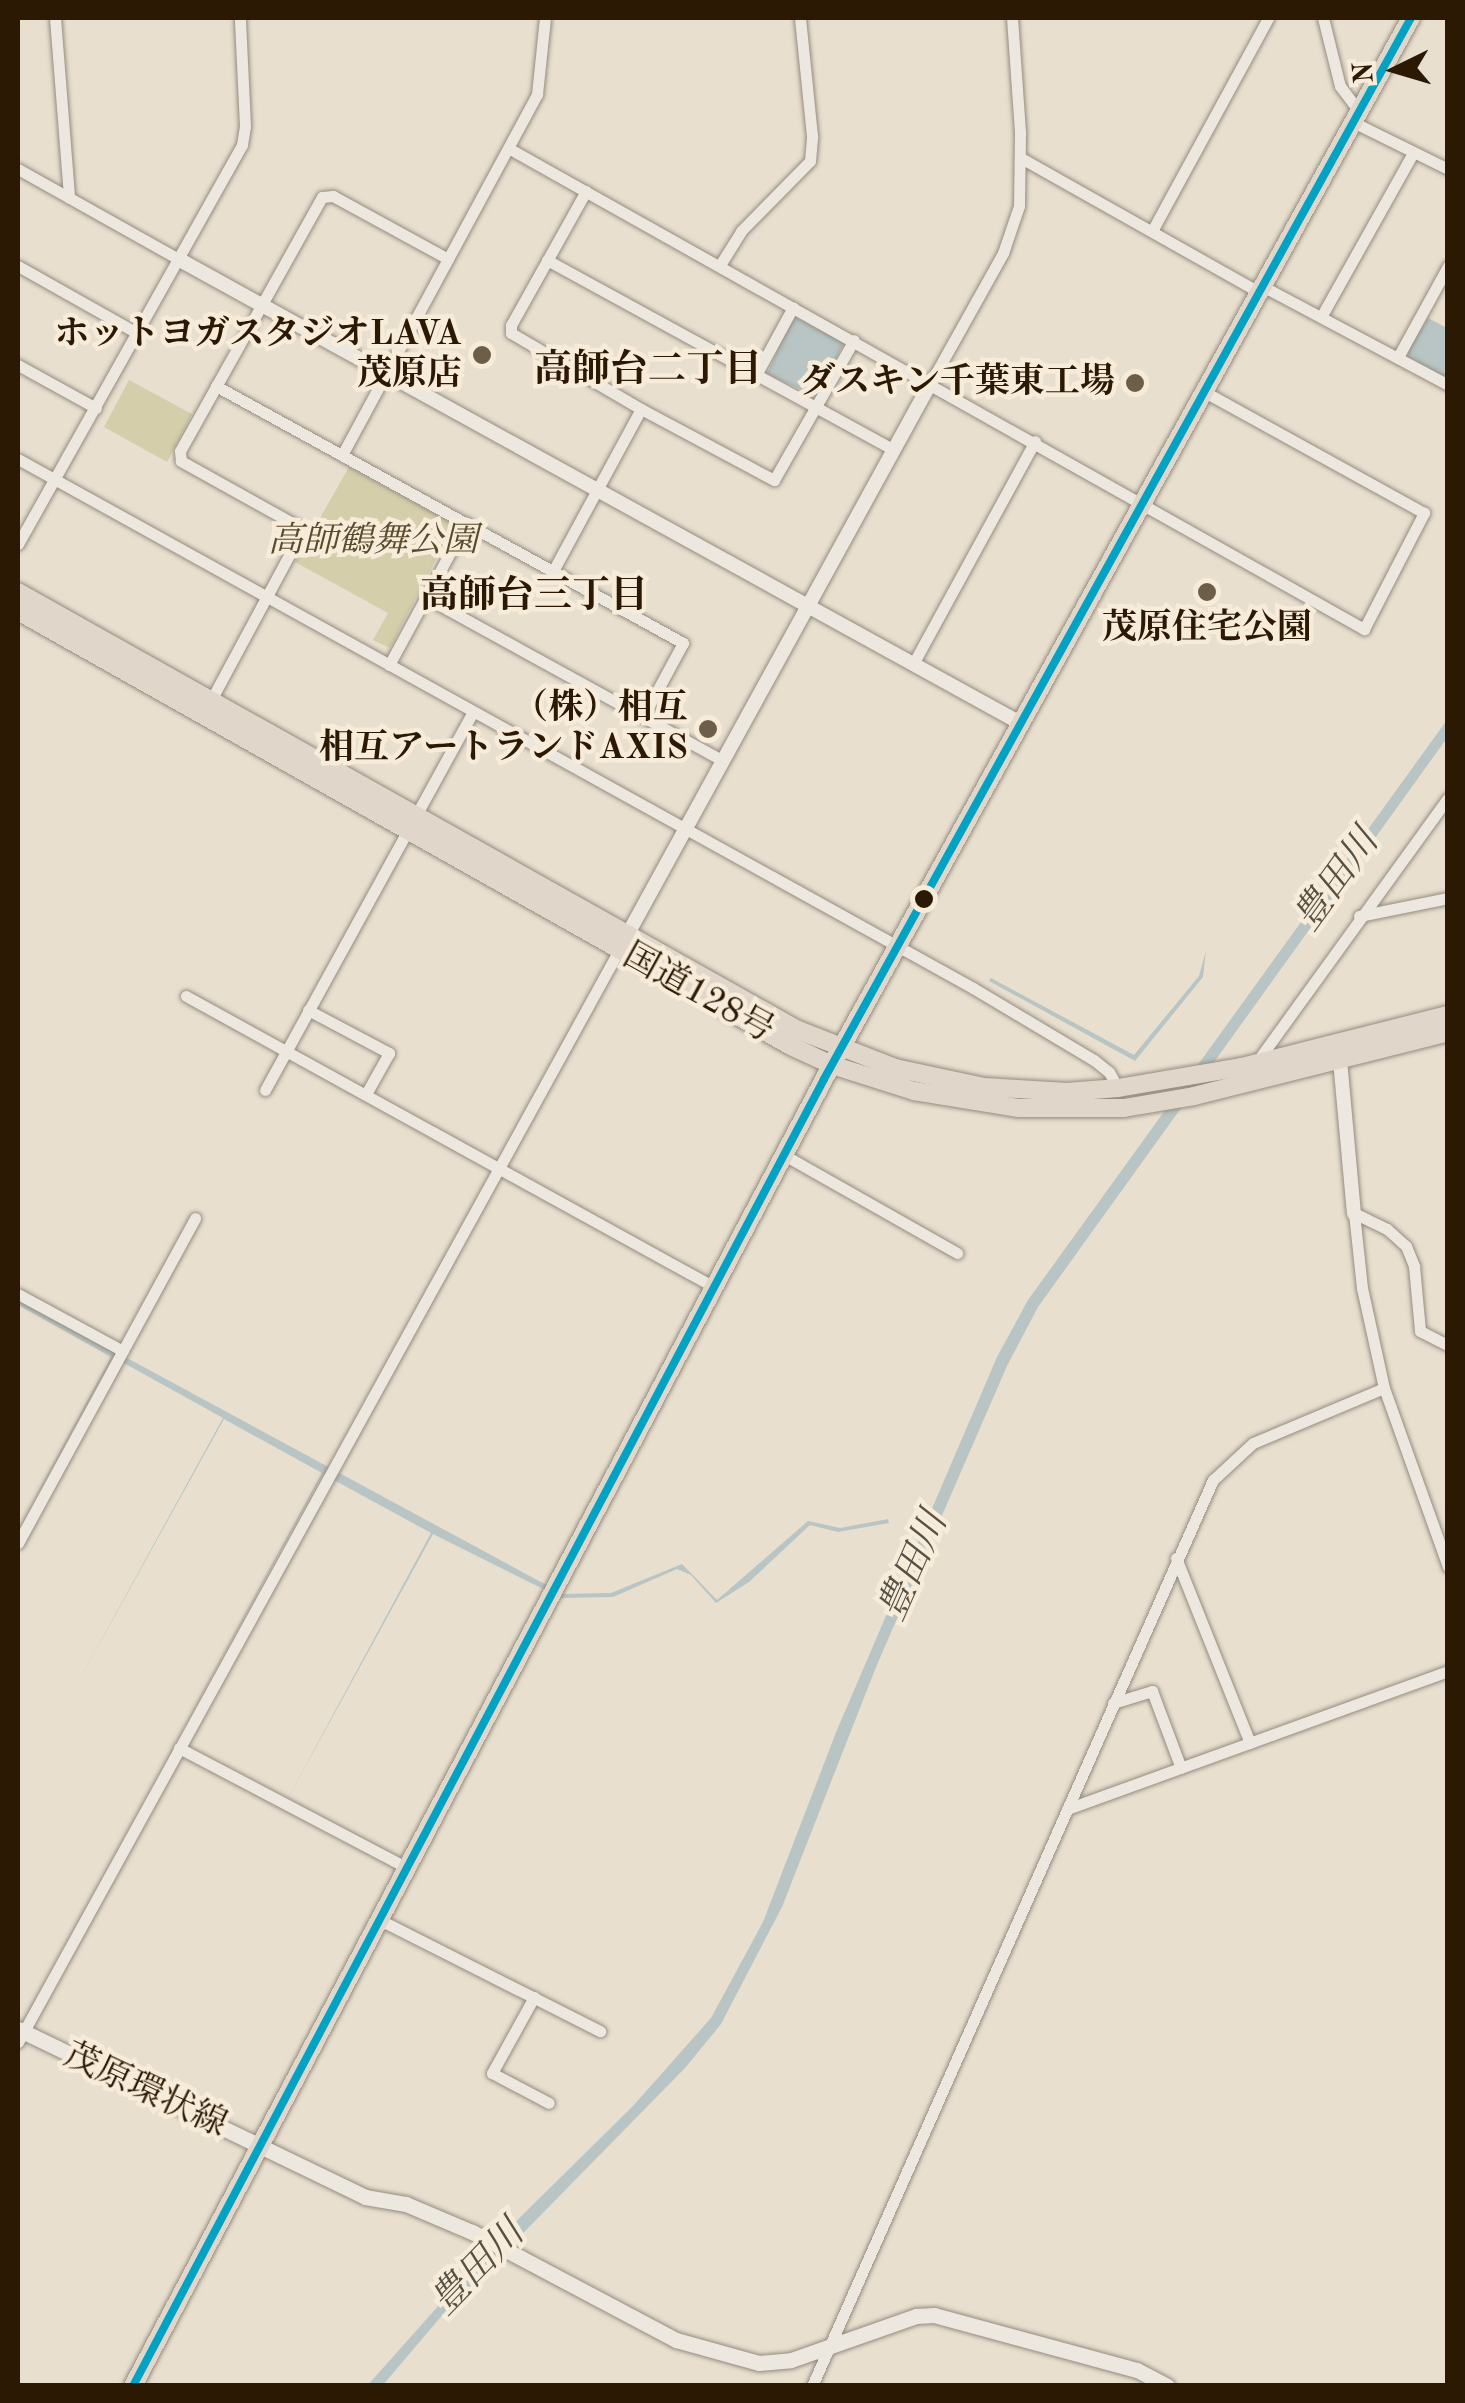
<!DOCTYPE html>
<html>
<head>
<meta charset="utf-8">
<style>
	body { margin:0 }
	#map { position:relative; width:1465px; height:2403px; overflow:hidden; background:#e8dfce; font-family:"Old Standard TT","Noto Serif JP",serif }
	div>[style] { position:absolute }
	.green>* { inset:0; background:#d4ceab }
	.water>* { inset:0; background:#b8c5c4 }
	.roads { filter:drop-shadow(0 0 2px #948c80) drop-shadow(0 0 2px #948c80) }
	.minor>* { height:11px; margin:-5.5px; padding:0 5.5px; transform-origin:5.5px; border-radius:5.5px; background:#ece8e0 }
	.tertiary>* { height:14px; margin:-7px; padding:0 7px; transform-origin:7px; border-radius:7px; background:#ece8e0 }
	.secondary>* { height:15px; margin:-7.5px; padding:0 7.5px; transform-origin:7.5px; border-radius:7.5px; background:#ece8e0 }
	.primary>* { height:18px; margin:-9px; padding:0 9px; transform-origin:9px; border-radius:9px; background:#e0d7ca }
	.trunk>* { height:18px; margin:-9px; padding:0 9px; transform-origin:9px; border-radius:9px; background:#e0d7ca }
	.bus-1>* { height:8px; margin:-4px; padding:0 4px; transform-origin:4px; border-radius:4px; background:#02a2c4 }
	.dots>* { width:28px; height:28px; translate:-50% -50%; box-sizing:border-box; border:5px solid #f7ecd9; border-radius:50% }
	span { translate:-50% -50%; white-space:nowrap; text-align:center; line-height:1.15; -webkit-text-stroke:9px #f7ecd9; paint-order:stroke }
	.poi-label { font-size:35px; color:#2b1903; font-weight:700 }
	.right { translate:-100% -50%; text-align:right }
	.park-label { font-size:35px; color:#594b2d; font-style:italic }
	.street-label { font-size:35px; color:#2b1903 }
	.neighbourhood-label { font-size:38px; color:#2b1903; font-weight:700 }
	.water-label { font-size:38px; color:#555145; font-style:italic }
	.frame { position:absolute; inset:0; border:20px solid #2b1903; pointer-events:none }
	.north { position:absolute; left:1345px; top:20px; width:100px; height:100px; -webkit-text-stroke:8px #f7ecd9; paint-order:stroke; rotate:265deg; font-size:28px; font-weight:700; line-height:40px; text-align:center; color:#2b1903 }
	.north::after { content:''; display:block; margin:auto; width:35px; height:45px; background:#2b1903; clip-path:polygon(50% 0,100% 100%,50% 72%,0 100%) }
</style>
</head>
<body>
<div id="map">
	<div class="green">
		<div style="clip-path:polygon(129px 380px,192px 414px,167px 462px,104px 427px)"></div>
		<div style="clip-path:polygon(349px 467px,454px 524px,390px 648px,373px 640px,388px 613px,295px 562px)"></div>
	</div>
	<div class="water">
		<div style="clip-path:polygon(793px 316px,844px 342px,817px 397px,767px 374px)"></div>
		<div style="clip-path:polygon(1428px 318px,1447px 328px,1447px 378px,1409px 357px,1407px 350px)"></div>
		<div style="clip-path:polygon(1447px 720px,1447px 738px,1038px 1307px,1007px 1366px,876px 1667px,782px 1907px,721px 2024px,685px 2068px,439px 2319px,383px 2385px,367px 2386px,497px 2240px,633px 2106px,711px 2018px,763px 1922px,837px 1730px,997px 1357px,1028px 1300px)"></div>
		<div style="clip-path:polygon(1206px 951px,1203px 977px,1135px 1061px,989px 981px,991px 978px,1134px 1055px,1199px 976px)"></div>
		<div style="clip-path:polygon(18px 1299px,563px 1594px,611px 1593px,682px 1564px,717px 1600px,808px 1521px,840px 1528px,888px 1519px,889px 1523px,838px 1532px,810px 1525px,749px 1582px,716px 1603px,691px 1575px,677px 1569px,613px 1597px,561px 1598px,433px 1534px,287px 1800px,431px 1533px,323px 1474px,176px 1740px,322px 1473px,224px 1419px,76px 1686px,223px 1418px,113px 1357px,18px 1529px,111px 1357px,18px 1305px)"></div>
	</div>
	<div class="roads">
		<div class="minor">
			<div style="left:55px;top:18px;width:180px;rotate:85.5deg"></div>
			<div style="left:1323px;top:18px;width:70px;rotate:76deg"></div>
			<div style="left:1340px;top:86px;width:31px;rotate:53deg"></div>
			<div style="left:1353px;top:122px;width:106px;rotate:26.3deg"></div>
			<div style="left:510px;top:149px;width:980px;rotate:29.34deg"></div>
			<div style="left:1364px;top:629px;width:131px;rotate:-62.7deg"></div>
			<div style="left:1424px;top:513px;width:248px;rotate:-151.1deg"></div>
			<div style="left:1021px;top:158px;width:275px;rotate:29.4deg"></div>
			<div style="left:18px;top:169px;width:186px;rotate:29.3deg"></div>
			<div style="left:586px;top:191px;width:154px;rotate:119.2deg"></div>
			<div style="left:511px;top:325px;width:8px;rotate:90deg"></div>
			<div style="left:511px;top:333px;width:151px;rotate:30.3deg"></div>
			<div style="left:641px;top:409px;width:151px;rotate:28.1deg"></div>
			<div style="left:774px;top:480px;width:161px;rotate:-60.3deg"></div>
			<div style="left:1152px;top:231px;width:243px;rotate:-61.4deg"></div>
			<div style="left:547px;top:260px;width:396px;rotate:28.7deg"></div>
			<div style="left:720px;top:265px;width:40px;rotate:-58deg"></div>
			<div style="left:741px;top:231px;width:98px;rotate:-45.4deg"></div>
			<div style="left:810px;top:161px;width:25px;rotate:-85deg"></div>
			<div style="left:812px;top:136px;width:119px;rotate:-95.8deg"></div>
			<div style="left:18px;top:266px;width:137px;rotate:29.4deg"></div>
			<div style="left:1264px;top:287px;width:208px;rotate:28deg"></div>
			<div style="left:1321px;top:317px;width:188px;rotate:-60.7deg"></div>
			<div style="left:1398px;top:357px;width:104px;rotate:-61.2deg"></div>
			<div style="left:18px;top:365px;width:89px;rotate:28.9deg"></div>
			<div style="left:756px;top:375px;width:77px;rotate:-61.4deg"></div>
			<div style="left:931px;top:382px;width:148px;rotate:-60.8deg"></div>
			<div style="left:1003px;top:253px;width:50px;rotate:-71.2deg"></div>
			<div style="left:1019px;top:206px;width:74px;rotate:-89.2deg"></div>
			<div style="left:1020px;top:132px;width:114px;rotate:-94deg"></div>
			<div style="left:216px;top:386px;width:533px;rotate:28.82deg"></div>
			<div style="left:683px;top:643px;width:84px;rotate:118.4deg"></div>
			<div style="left:342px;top:455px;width:410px;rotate:-61.6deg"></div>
			<div style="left:537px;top:94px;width:76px;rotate:-84deg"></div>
			<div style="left:18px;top:459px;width:1092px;rotate:28.98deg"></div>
			<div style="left:973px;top:988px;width:141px;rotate:30.8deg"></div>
			<div style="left:1094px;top:1060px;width:19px;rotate:39deg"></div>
			<div style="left:1109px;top:1072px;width:18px;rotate:61deg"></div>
			<div style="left:18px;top:544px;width:458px;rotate:-60.7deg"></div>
			<div style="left:242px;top:145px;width:19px;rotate:-81deg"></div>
			<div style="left:245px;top:126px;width:108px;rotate:-92.7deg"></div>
			<div style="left:553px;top:571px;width:184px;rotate:-61.5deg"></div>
			<div style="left:425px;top:597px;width:340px;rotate:28.8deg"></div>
			<div style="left:913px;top:664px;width:254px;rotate:-61.3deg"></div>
			<div style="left:389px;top:665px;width:162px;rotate:-61.5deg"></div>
			<div style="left:210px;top:702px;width:196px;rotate:-61.7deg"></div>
			<div style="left:303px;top:529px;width:140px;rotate:-150.9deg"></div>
			<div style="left:181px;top:461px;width:10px;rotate:-96deg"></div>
			<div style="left:180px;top:451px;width:291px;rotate:-60.8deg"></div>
			<div style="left:322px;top:197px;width:11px;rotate:-5deg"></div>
			<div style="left:333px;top:196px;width:131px;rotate:28.7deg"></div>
			<div style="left:1359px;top:916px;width:91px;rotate:-11.4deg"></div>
			<div style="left:186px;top:996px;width:603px;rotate:28.86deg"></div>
			<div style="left:308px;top:1010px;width:92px;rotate:28deg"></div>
			<div style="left:389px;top:1053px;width:47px;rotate:119.3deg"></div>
			<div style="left:1256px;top:1063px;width:327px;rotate:-54.1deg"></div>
			<div style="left:265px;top:1090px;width:431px;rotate:-61.2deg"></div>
			<div style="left:784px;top:1155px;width:199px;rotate:29.5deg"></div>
			<div style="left:1354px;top:1213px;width:75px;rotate:83.9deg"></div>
			<div style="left:1362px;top:1288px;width:102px;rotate:77.6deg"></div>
			<div style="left:1384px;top:1388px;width:190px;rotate:70.3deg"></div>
			<div style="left:1354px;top:1213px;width:37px;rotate:26deg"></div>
			<div style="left:1387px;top:1229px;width:25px;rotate:42deg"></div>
			<div style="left:1406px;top:1246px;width:22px;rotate:68deg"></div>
			<div style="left:1414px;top:1266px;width:65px;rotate:84.7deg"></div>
			<div style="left:1420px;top:1331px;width:31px;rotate:27deg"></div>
			<div style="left:18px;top:1294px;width:119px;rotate:28.5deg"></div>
			<div style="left:18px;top:1543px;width:370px;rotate:-61.4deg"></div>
			<div style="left:1176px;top:1558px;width:199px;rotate:68.2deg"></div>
			<div style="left:1113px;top:1703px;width:41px;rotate:-17.1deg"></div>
			<div style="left:1152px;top:1691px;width:82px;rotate:69.4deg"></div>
			<div style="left:179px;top:1748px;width:256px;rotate:27.7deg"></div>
			<div style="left:1067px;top:1809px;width:405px;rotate:-19.9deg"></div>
			<div style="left:378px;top:1919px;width:249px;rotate:26.8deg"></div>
			<div style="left:534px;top:1997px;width:87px;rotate:118.9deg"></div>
			<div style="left:492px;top:2073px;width:64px;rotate:27.8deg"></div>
			<div style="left:18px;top:2042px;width:1246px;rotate:-61.17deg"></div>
			<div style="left:812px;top:2386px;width:991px;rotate:-66.13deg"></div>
			<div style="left:1213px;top:1480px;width:54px;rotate:-42.8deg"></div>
			<div style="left:1253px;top:1443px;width:142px;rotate:-22.8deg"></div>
		</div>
		<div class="tertiary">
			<div style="left:180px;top:260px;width:961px;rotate:28.86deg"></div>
			<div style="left:624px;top:941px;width:638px;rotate:-61.22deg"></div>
			<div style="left:1339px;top:1049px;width:165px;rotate:84.8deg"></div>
		</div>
		<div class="secondary">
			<div style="left:18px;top:2029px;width:386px;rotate:25.8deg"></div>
			<div style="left:365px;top:2197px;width:42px;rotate:9.7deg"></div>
			<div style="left:406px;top:2204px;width:72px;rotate:23deg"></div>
			<div style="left:472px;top:2232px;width:231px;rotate:27.9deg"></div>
			<div style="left:676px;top:2340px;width:86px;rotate:15.5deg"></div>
			<div style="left:759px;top:2363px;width:32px;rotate:-5deg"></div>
			<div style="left:791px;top:2360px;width:133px;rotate:-19.4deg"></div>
			<div style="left:916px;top:2316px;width:18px;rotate:-3deg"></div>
			<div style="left:934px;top:2315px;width:210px;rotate:15.2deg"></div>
			<div style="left:1137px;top:2370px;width:34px;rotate:28deg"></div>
		</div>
		<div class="primary">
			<div style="left:133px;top:2386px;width:1478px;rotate:-62.13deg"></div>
			<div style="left:824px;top:1079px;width:1213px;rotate:-61.05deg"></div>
		</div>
		<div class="trunk">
			<div style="left:18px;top:592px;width:895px;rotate:29.32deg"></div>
			<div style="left:798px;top:1030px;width:104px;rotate:21.4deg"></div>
			<div style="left:895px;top:1068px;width:91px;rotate:12.1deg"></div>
			<div style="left:984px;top:1087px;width:83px;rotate:3.4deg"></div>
			<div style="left:1067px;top:1092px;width:51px;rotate:-4.5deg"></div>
			<div style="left:1118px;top:1088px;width:126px;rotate:-9.6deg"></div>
			<div style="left:1242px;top:1067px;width:212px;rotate:-14.2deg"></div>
			<div style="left:18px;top:611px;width:887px;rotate:29.37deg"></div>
			<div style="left:791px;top:1046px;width:45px;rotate:24.9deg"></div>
			<div style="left:832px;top:1065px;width:86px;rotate:17.6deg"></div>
			<div style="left:914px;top:1091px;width:105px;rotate:9.3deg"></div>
			<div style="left:1018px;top:1108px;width:106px"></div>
			<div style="left:1124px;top:1108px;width:71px;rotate:-9.7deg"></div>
			<div style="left:1194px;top:1096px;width:262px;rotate:-14.1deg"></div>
		</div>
	</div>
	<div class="bus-1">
		<div style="left:133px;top:2386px;width:1478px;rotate:-62.13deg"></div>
		<div style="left:824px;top:1079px;width:1213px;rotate:-61.05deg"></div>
	</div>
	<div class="dots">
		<div style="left:482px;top:355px;background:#6d5e4a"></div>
		<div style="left:1135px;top:383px;background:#6d5e4a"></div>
		<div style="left:1207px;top:592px;background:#6d5e4a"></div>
		<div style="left:708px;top:729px;background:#6d5e4a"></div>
		<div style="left:924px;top:899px;background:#2b1903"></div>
	</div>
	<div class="poi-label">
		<span class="right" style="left:462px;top:355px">ホットヨガスタジオLAVA<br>茂原店</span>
		<span class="right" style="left:1115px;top:383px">ダスキン千葉東工場</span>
		<span style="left:1207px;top:629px">茂原住宅公園</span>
		<span class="right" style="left:688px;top:729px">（株）相互<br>相互アートランドAXIS</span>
	</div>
	<div class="park-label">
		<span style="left:373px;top:542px">高師鶴舞公園</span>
	</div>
	<div class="street-label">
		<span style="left:698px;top:994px;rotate:29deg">国道128号</span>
		<span style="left:145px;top:2091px;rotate:25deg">茂原環状線</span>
	</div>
	<div class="neighbourhood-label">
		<span style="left:648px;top:372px">高師台二丁目</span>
		<span style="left:534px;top:598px">高師台三丁目</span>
	</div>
	<div class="water-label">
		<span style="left:1338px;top:881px;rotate:-54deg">豊田川</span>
		<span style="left:915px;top:1567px;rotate:-66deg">豊田川</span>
		<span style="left:479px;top:2269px;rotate:-46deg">豊田川</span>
	</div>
	<div class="frame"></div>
	<div class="north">N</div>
</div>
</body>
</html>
